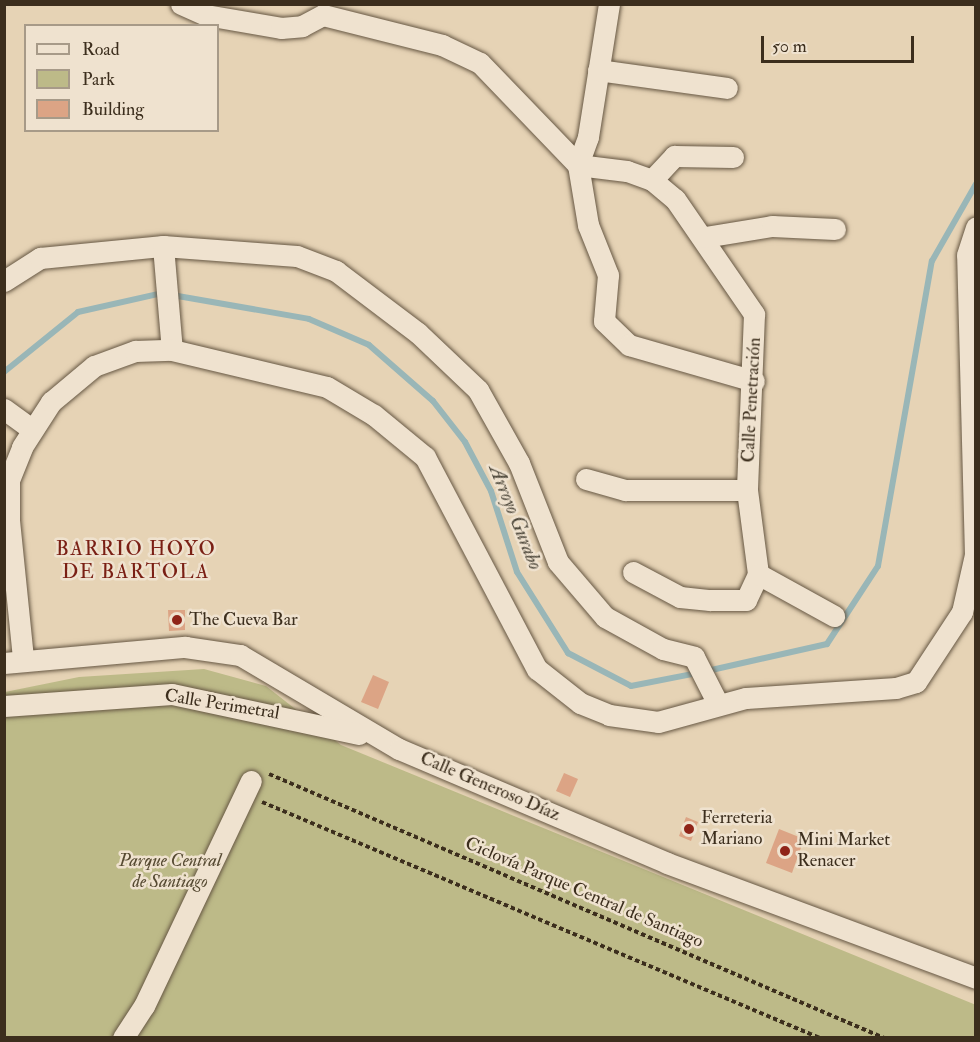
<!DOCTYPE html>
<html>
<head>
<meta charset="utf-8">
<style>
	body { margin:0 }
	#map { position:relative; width:980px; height:1042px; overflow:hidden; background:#e6d3b5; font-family:"IM FELL Double Pica",serif }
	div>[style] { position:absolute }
	.green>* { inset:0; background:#bdba88 }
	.stream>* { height:6px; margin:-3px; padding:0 3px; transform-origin:3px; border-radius:3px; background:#99b6b7 }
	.building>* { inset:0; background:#dca485 }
	.path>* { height:4px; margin-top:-2px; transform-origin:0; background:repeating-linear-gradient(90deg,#3c2e1d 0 4.5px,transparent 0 7.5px) }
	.roads { filter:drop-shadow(0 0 2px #665743) drop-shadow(0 0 2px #665743) }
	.minor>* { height:21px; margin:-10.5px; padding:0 10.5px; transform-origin:10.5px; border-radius:10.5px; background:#efe2cf }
	.dots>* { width:16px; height:16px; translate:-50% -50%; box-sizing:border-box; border:3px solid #efe2cf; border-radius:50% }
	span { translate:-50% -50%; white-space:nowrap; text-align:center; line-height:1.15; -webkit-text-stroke:5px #efe2cf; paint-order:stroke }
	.street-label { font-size:18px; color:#3c2e1d }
	.poi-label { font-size:18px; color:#3c2e1d }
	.left { translate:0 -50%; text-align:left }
	.park-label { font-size:18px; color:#564a32; font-style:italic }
	.water-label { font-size:20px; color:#4f493c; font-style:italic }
	.neighbourhood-label { font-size:20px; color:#7a1f14; letter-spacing:1.5px }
	.frame { position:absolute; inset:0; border:6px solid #3c2e1d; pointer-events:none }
	.legend { position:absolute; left:24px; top:24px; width:195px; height:108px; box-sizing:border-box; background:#efe2cf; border:2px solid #a79a88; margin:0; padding:8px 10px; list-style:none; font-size:18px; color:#3c2e1d }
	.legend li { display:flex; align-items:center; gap:12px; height:30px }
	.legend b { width:30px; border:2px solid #a79a88 }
	.scale { position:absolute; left:761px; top:36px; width:153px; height:27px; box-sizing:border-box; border:3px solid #3c2e1d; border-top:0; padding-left:8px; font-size:18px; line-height:21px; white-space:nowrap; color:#3c2e1d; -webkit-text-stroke:4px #efe2cf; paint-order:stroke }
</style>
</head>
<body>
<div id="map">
	<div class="green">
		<div style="clip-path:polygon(204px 669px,266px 686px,341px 745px,976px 1005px,975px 1038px,5px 1038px,5px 692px,79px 677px)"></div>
	</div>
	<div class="stream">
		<div style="left:172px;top:295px;width:139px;rotate:9.9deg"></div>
		<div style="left:309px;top:319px;width:65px;rotate:23.4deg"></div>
		<div style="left:369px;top:345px;width:85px;rotate:41.2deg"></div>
		<div style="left:433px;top:401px;width:52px;rotate:52deg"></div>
		<div style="left:465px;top:442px;width:55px;rotate:62deg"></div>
		<div style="left:491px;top:491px;width:85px;rotate:72.2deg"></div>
		<div style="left:517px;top:572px;width:96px;rotate:57.8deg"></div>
		<div style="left:568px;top:653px;width:71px;rotate:27.6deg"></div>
		<div style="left:631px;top:686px;width:67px;rotate:-11.1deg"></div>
		<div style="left:4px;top:372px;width:95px;rotate:-39deg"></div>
		<div style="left:78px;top:312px;width:86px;rotate:-12.7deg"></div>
		<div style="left:707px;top:671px;width:123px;rotate:-12.7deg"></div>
		<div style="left:827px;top:644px;width:93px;rotate:-56.8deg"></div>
		<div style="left:878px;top:566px;width:310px;rotate:-80deg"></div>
		<div style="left:932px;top:261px;width:89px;rotate:-60.3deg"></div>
	</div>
	<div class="building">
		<div style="clip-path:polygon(168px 610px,185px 610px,185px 630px,169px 631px)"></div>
		<div style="clip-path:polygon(373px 675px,389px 682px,378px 709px,361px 702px)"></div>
		<div style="clip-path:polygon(564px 773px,578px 779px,570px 797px,556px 791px)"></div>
		<div style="clip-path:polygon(686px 817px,698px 822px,691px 841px,679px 836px)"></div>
		<div style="clip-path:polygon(779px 829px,804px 839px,792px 873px,766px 863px)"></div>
	</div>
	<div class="path">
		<div style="left:269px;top:774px;width:669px;rotate:23.23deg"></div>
		<div style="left:262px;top:802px;width:606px;rotate:22.93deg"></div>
	</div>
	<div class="roads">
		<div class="minor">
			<div style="left:181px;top:4px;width:27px;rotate:24deg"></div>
			<div style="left:206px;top:15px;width:76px;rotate:9.8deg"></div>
			<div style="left:281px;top:28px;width:21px;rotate:-5deg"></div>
			<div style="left:302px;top:26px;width:24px;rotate:-28deg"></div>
			<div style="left:323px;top:15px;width:123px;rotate:14.1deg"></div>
			<div style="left:442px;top:45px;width:42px;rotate:25.3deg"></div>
			<div style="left:480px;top:63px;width:141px;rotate:46.1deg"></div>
			<div style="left:578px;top:165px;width:49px;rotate:7deg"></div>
			<div style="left:627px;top:171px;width:27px;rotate:20deg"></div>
			<div style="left:652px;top:180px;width:30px;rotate:40deg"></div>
			<div style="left:675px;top:199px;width:140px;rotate:55.5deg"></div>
			<div style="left:754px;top:314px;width:176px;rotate:92.3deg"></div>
			<div style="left:747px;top:490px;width:85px;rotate:82.5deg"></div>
			<div style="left:609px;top:4px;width:135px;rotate:99deg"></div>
			<div style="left:588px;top:137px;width:30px;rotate:110deg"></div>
			<div style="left:578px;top:165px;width:61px;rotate:80.5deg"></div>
			<div style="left:588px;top:225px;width:54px;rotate:68.2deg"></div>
			<div style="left:608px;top:275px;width:46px;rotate:95deg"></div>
			<div style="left:604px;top:321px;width:35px;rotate:44deg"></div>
			<div style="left:629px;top:345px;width:130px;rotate:16.1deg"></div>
			<div style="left:598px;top:70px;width:130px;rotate:7.9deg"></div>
			<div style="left:652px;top:180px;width:33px;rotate:-47deg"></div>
			<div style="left:674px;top:156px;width:59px;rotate:1deg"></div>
			<div style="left:705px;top:237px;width:68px;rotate:-9.3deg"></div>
			<div style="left:772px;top:226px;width:63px;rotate:2.7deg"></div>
			<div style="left:163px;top:246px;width:104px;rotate:85.1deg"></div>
			<div style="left:4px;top:281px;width:43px;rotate:-32.6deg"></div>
			<div style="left:40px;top:258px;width:124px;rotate:-5.6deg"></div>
			<div style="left:163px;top:246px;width:134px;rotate:4.3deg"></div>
			<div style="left:297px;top:256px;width:42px;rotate:21deg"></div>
			<div style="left:336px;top:271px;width:103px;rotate:37.1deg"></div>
			<div style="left:418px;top:333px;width:83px;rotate:43.5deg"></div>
			<div style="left:478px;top:390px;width:84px;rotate:60.7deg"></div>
			<div style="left:519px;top:463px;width:106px;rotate:68.5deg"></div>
			<div style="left:558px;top:562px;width:72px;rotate:49.5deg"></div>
			<div style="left:605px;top:617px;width:66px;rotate:28.9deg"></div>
			<div style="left:663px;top:649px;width:32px;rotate:14deg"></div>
			<div style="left:694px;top:657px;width:53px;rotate:62.9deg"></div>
			<div style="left:4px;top:409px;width:34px;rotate:36deg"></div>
			<div style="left:586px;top:479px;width:41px;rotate:15.8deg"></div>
			<div style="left:625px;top:490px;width:122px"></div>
			<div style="left:633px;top:572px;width:53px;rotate:28deg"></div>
			<div style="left:680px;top:597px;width:30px;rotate:6deg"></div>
			<div style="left:710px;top:600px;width:36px"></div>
			<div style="left:746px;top:600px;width:29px;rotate:-65deg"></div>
			<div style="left:758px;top:574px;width:87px;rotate:28.9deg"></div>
			<div style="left:23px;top:658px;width:140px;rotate:-95.8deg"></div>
			<div style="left:9px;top:519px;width:39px;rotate:-90deg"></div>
			<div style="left:9px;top:480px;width:35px;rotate:-68deg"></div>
			<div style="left:22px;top:447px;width:54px;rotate:-57.2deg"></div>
			<div style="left:51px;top:402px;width:56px;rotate:-39.9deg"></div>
			<div style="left:94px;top:366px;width:44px;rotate:-20.1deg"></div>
			<div style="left:135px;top:351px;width:37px;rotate:-2deg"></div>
			<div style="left:172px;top:350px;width:159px;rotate:13.4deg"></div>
			<div style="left:327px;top:387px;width:55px;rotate:30.8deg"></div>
			<div style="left:374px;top:415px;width:66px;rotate:39.5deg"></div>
			<div style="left:425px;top:457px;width:240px;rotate:62.2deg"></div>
			<div style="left:537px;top:669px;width:55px;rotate:38.3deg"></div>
			<div style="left:580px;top:703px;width:31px;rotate:22deg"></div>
			<div style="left:609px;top:715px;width:49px;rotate:8.1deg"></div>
			<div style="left:658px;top:722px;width:91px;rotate:-15.3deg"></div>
			<div style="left:746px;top:698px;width:150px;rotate:-3.8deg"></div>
			<div style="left:896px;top:688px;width:21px;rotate:-17deg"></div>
			<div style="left:916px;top:682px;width:84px;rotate:-56.7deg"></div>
			<div style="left:962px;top:612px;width:58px;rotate:-77.2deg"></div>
			<div style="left:975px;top:555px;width:300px;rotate:-91.5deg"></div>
			<div style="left:967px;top:255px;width:29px;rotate:-72deg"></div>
			<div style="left:4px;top:663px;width:182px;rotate:-5.1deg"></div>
			<div style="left:185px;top:647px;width:56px;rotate:8.3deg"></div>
			<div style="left:240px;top:655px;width:185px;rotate:30.6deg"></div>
			<div style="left:399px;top:749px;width:291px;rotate:23deg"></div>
			<div style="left:667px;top:863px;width:330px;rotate:20.4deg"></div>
			<div style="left:4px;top:706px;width:168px;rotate:-4.1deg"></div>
			<div style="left:172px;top:694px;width:191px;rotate:12.1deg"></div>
			<div style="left:123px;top:1038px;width:38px;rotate:-57deg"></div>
			<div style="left:144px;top:1006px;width:249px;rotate:-64.6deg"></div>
		</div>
	</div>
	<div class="dots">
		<div style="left:177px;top:620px;background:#8f2418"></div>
		<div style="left:689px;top:829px;background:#8f2418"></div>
		<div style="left:785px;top:851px;background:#8f2418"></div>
	</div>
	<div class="street-label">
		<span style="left:752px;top:400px;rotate:-87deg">Calle Penetración</span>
		<span style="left:222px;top:705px;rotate:9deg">Calle Perimetral</span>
		<span style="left:490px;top:787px;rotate:23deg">Calle Generoso Díaz</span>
		<span style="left:584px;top:893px;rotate:23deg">Ciclovía Parque Central de Santiago</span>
	</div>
	<div class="poi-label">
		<span class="left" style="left:189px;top:620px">The Cueva Bar</span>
		<span class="left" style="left:701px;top:829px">Ferreteria<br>Mariano</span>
		<span class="left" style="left:797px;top:851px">Mini Market<br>Renacer</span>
	</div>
	<div class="park-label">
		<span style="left:170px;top:872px">Parque Central<br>de Santiago</span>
	</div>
	<div class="water-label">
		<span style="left:516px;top:517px;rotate:68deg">Arroyo Gurabo</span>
	</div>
	<div class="neighbourhood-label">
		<span style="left:136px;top:560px">BARRIO HOYO<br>DE BARTOLA</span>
	</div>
	<div class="frame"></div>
	<ul class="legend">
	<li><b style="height:8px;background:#efe2cf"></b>Road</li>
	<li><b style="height:16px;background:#bdba88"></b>Park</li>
	<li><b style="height:16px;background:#dca485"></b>Building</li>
	</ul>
	<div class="scale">50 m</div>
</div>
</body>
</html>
